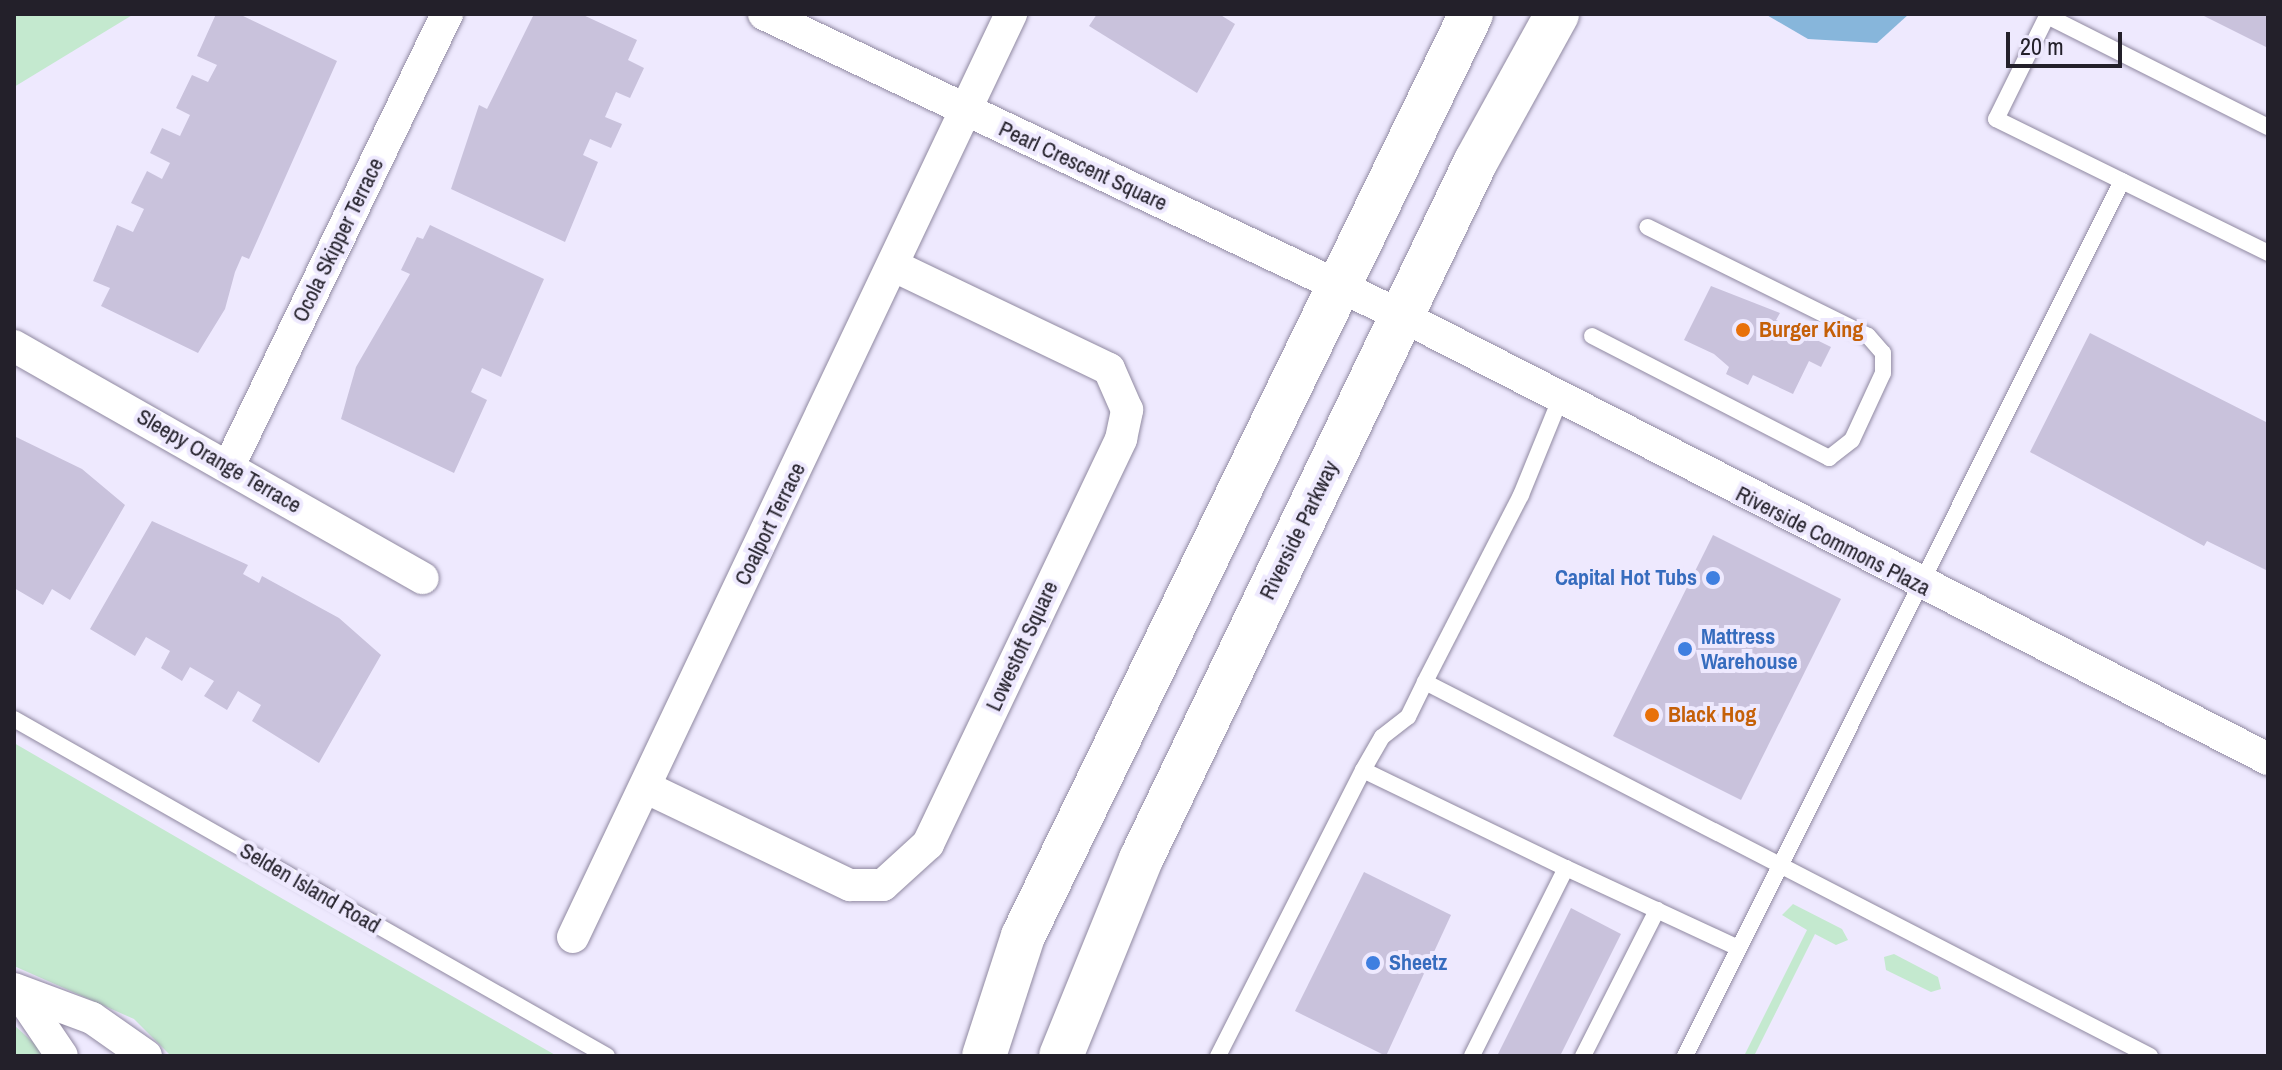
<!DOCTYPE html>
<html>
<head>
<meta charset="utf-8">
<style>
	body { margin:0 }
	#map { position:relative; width:2282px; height:1070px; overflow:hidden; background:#eee9fe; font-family:"Archivo Narrow",sans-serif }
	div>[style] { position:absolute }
	.green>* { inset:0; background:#c4e9cf }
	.water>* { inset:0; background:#87b6db }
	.building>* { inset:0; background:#c9c2dc }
	.roads { filter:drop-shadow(0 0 2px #9089a1) drop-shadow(0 0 2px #9089a1) }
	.service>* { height:16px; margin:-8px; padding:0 8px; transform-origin:8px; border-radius:8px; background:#fff }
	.minor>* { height:32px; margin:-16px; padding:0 16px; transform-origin:16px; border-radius:16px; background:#fff }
	.secondary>* { height:44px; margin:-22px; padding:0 22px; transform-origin:22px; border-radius:22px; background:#fff }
	.dots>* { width:22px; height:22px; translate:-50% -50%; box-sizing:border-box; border:4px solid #eee9fe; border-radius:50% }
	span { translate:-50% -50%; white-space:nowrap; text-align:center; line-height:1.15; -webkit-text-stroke:8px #eee9fe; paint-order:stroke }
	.street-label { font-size:22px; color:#23202a }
	.food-label { font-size:22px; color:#c56008; font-weight:700 }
	.left { translate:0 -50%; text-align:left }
	.shop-label { font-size:22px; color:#366cbe; font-weight:700 }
	.right { translate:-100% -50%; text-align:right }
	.frame { position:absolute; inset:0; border:16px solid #23202a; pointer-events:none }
	.scale { position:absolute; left:2006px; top:32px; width:116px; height:36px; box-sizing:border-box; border:4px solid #23202a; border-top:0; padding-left:10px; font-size:24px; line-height:28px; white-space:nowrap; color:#23202a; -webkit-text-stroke:6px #eee9fe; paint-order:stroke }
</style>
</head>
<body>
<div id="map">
	<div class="green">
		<div style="clip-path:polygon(14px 14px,134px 14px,14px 87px)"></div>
		<div style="clip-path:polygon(14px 743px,321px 921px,557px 1056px,171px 1056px,134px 1019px,14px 966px)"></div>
		<div style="clip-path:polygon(1793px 904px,1842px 929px,1848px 940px,1836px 945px,1815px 934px,1754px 1056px,1744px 1056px,1807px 930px,1782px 915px)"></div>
		<div style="clip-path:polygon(1894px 954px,1938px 977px,1941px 989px,1931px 992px,1886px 970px,1884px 957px)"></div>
		<div style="clip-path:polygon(14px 1025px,36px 1045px,42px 1056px,14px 1056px)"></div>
	</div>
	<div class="water">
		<div style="clip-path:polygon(1765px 14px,1909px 14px,1877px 43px,1808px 39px)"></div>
	</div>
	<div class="building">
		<div style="clip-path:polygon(216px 14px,239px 14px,337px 61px,249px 259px,242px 256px,235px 272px,225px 309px,198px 353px,101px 306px,110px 288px,93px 281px,117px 225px,133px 232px,144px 209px,131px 203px,147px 171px,162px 179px,170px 163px,150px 153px,162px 128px,180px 136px,190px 115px,176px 108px,192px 75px,208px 82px,217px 65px,197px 56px)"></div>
		<div style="clip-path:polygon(534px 14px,581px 14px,637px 40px,628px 60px,644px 68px,630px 98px,616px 92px,605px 117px,622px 124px,611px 148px,590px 139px,583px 155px,598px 162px,565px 242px,451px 189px,479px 105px,487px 109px)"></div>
		<div style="clip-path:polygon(1097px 14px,1219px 14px,1235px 24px,1197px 93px,1089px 26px)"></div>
		<div style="clip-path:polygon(2200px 14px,2268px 14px,2268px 48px)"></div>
		<div style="clip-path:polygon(430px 225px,544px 279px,501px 377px,482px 368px,471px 392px,487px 400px,454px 473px,341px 419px,356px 367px,410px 274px,401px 270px,417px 237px,423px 239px)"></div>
		<div style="clip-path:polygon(1711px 286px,1780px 313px,1776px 320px,1831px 347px,1821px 367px,1809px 361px,1793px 394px,1753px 375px,1748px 385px,1726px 374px,1729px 367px,1714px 354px,1684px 340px)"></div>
		<div style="clip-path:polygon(2090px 333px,2268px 423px,2268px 571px,2207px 541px,2204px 546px,2030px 452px)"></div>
		<div style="clip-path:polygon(14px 436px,82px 469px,125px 505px,70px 600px,52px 589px,43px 605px,14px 588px)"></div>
		<div style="clip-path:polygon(152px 521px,248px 565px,243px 574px,259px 583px,262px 576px,339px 618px,381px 655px,319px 763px,252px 721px,261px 705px,238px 691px,227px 710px,204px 696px,214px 681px,190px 667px,182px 681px,161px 668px,170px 651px,146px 637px,135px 656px,90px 629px)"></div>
		<div style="clip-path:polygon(1713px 535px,1841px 599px,1741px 800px,1613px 736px)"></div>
		<div style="clip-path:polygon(1364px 872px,1451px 915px,1386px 1056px,1295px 1011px)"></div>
		<div style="clip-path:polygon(1571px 908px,1621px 934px,1560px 1056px,1497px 1056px)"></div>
	</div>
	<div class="roads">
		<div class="service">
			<div style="left:2268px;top:127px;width:247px;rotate:-153.3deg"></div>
			<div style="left:2047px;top:16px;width:115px;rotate:116.3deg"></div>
			<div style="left:1996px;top:119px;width:303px;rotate:26.2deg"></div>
			<div style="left:1592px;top:336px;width:267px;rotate:27.2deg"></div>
			<div style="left:1829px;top:458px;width:29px;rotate:-38deg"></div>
			<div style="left:1852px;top:440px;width:74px;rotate:-65.2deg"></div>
			<div style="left:1883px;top:373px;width:20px;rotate:-90deg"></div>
			<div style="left:1883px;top:353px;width:23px;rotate:-131deg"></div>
			<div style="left:1868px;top:336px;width:246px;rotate:-153.7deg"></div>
			<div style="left:1561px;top:397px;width:106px;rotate:112.2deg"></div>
			<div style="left:1521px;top:495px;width:210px;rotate:117.2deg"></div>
			<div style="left:1425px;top:682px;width:816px;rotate:27.29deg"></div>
			<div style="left:14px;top:719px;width:682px;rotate:29.61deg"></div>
			<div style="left:1363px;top:770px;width:225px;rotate:25.8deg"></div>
			<div style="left:1566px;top:868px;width:210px;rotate:116.6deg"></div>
			<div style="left:1566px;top:868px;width:190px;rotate:24.9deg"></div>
			<div style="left:1218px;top:1056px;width:321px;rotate:-63.1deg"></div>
			<div style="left:1363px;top:770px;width:38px;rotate:-60deg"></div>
			<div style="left:1382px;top:737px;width:33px;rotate:-38deg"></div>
			<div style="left:1408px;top:717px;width:39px;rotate:-64deg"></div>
			<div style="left:1583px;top:1056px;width:164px;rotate:-63.1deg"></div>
			<div style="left:1685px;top:1056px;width:978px;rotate:-63.46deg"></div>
		</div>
		<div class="minor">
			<div style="left:764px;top:14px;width:706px;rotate:25.33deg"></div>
			<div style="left:1402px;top:316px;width:973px;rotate:27.09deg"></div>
			<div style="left:14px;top:346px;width:470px;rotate:29.6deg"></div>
			<div style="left:229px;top:466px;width:502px;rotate:-64.25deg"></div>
			<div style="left:645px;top:787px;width:227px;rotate:25.6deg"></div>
			<div style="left:850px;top:885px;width:33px"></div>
			<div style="left:883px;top:885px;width:61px;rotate:-42.3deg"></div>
			<div style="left:928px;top:844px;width:449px;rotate:-64.5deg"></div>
			<div style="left:1121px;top:439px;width:30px;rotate:-78deg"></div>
			<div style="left:1127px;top:410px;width:45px;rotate:-113.7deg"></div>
			<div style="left:1109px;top:369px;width:238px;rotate:-154.4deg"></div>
			<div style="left:573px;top:937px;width:1022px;rotate:-64.61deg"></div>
			<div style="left:14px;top:989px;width:83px;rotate:20.4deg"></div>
			<div style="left:92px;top:1018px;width:66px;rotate:35.1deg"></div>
			<div style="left:18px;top:991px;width:78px;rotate:55.9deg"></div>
		</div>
		<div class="secondary">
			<div style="left:984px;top:1056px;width:126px;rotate:-72deg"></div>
			<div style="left:1023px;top:936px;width:1025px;rotate:-64.08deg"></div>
			<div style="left:1061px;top:1056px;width:213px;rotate:-67.9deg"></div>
			<div style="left:1141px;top:859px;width:774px;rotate:-64.36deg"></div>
			<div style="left:1476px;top:161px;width:168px;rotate:-61.1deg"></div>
		</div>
	</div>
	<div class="dots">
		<div style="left:1743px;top:330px;background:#e8710a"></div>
		<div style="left:1713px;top:578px;background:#3f7fe0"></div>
		<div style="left:1685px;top:649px;background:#3f7fe0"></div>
		<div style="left:1652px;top:715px;background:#e8710a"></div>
		<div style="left:1373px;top:963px;background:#3f7fe0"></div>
	</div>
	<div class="street-label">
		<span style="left:1083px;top:166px;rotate:25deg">Pearl Crescent Square</span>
		<span style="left:338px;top:240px;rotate:-64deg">Ocola Skipper Terrace</span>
		<span style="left:219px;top:461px;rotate:30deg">Sleepy Orange Terrace</span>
		<span style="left:770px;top:524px;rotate:-64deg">Coalport Terrace</span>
		<span style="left:1299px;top:530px;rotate:-64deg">Riverside Parkway</span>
		<span style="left:1833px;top:541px;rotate:27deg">Riverside Commons Plaza</span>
		<span style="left:1022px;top:646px;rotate:-65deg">Lowestoft Square</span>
		<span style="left:310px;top:888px;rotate:30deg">Selden Island Road</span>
	</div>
	<div class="food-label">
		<span class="left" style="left:1759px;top:330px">Burger King</span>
		<span class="left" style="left:1668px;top:715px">Black Hog</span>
	</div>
	<div class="shop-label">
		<span class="right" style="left:1697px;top:578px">Capital Hot Tubs</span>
		<span class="left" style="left:1701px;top:649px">Mattress<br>Warehouse</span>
		<span class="left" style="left:1389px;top:963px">Sheetz</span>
	</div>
	<div class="frame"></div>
	<div class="scale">20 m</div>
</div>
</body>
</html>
